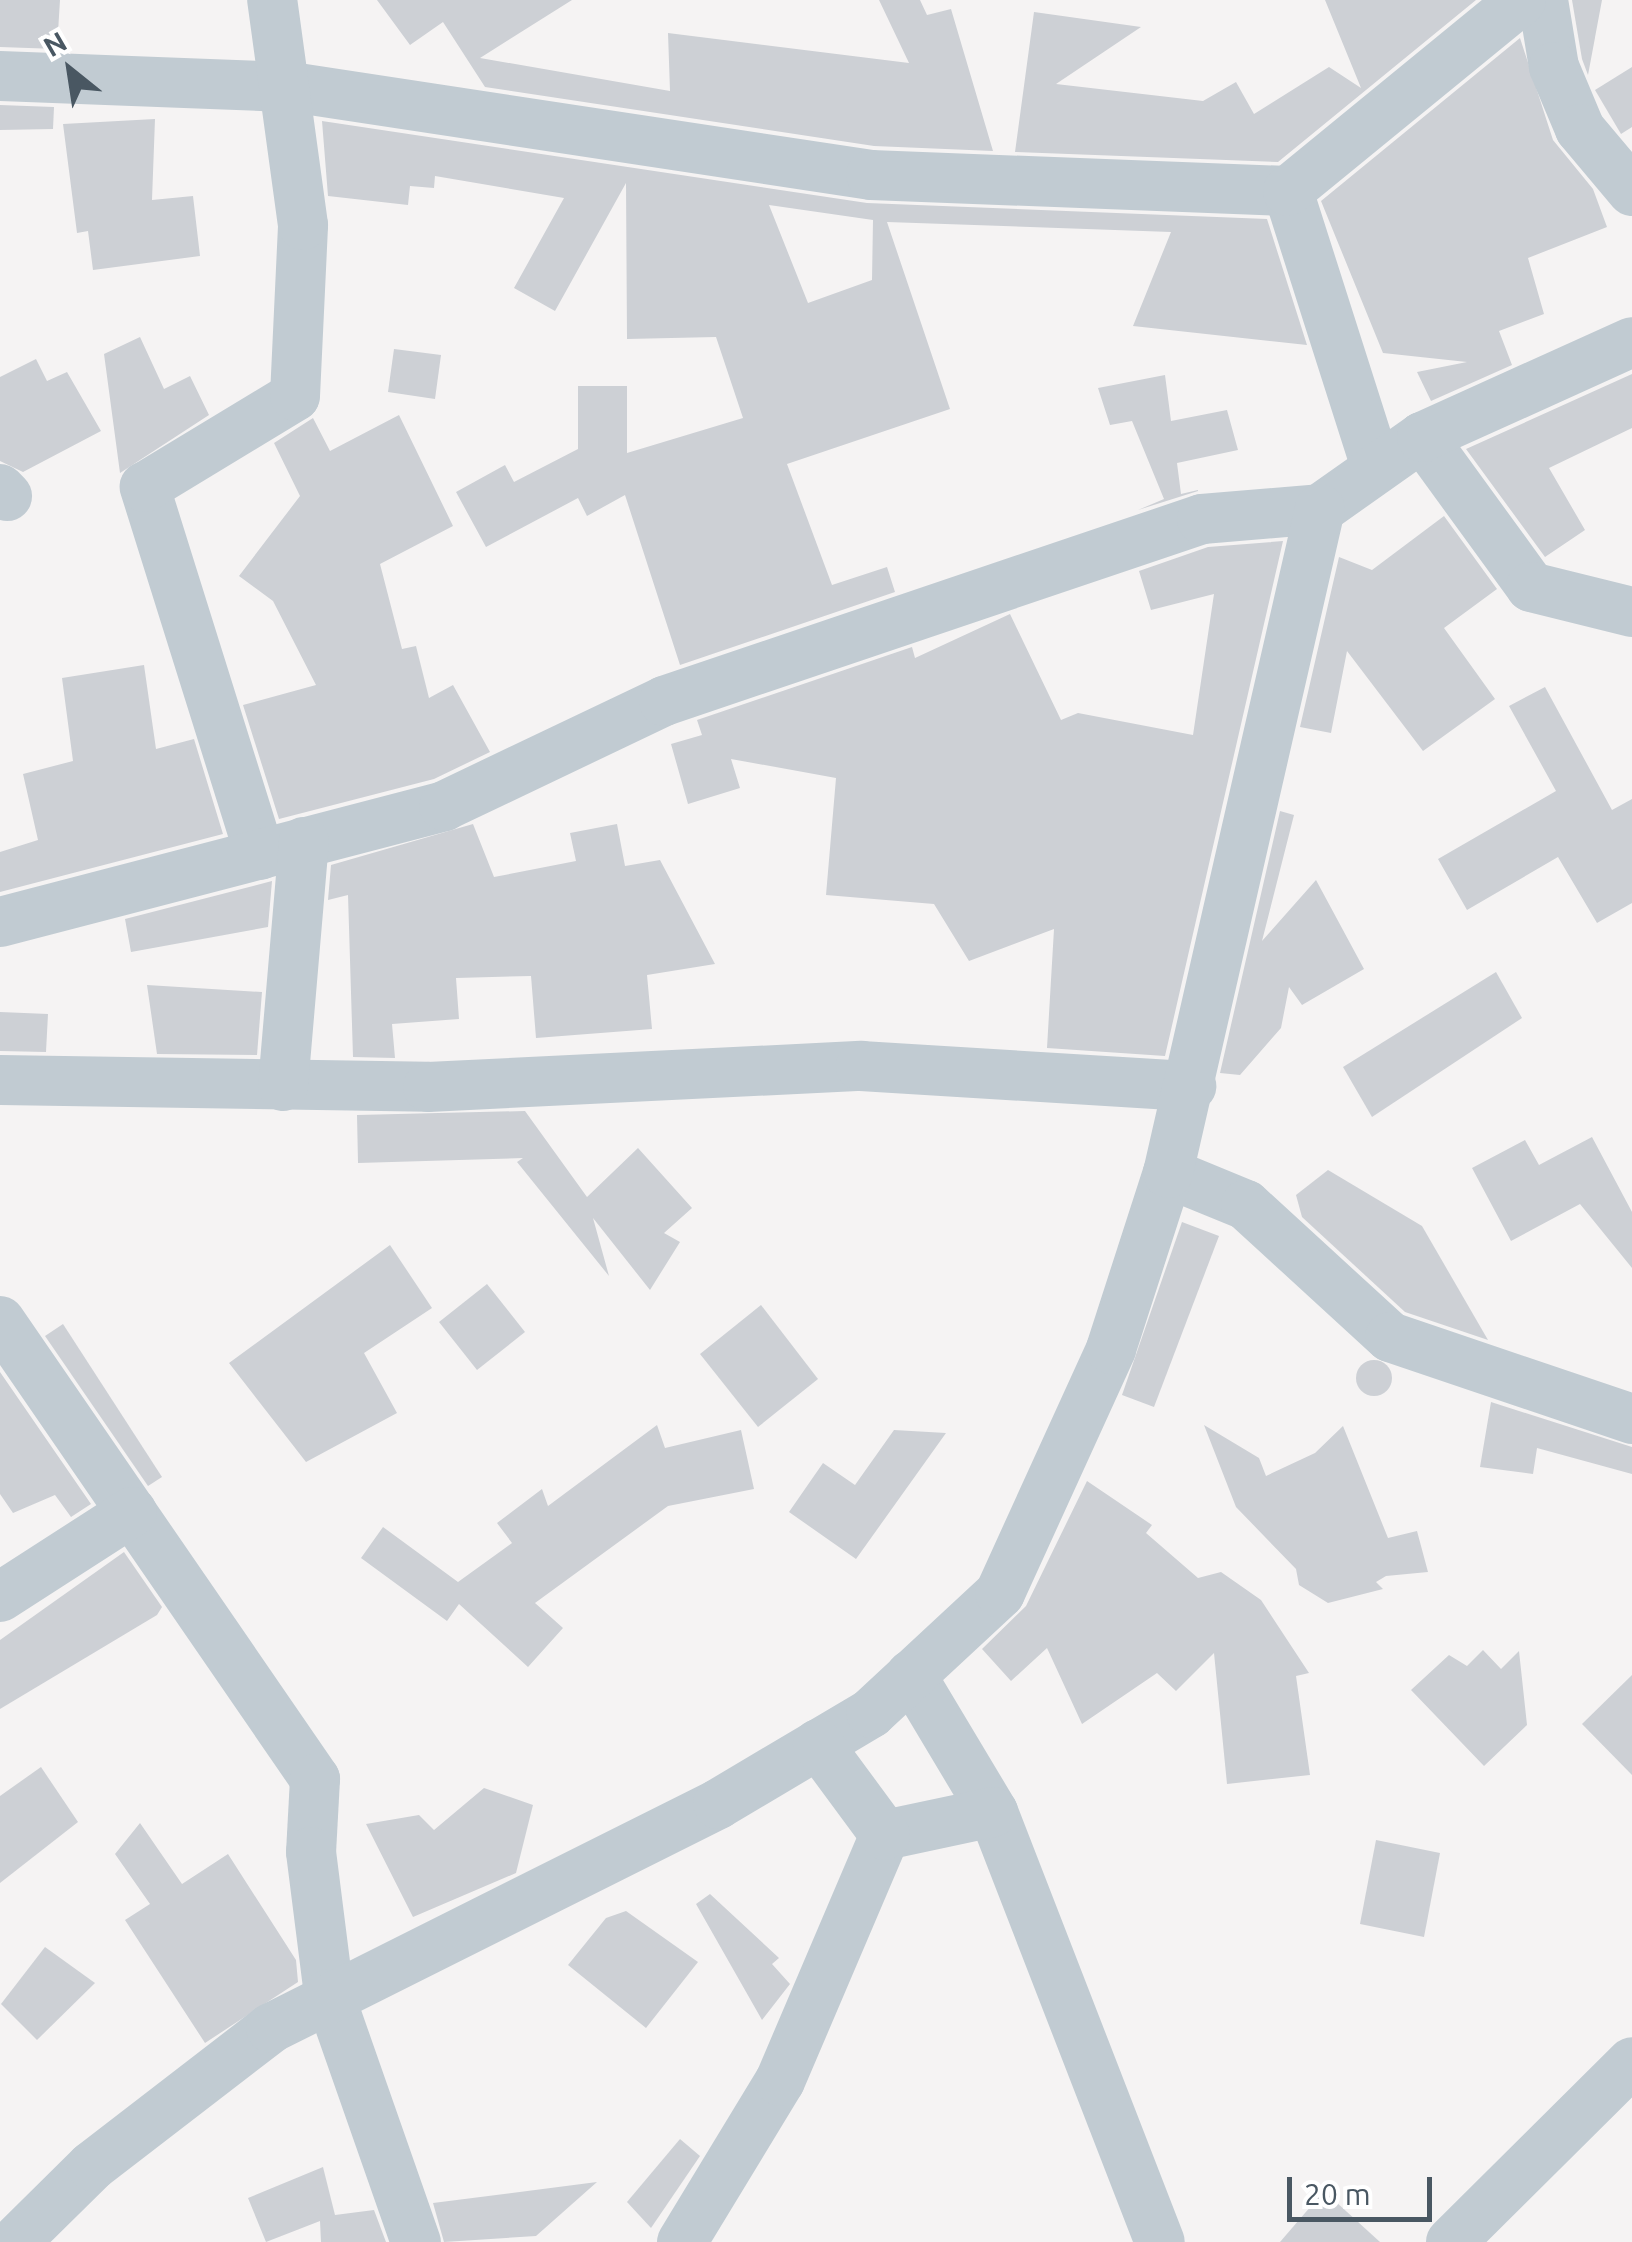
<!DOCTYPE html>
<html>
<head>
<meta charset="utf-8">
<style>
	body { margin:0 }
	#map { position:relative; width:1632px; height:2242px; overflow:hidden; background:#f5f3f3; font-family:Ubuntu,sans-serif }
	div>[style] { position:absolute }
	.building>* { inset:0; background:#cdd0d5 }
	.round { border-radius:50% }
	.street>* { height:50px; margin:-25px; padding:0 25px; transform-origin:25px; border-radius:25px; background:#c1cbd2 }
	span { translate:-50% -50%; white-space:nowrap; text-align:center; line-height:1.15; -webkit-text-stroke:8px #fff; paint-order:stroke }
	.north { position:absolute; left:20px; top:20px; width:100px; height:100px; -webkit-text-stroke:8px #fff; paint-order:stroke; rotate:330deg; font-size:28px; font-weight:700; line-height:40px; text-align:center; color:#495762 }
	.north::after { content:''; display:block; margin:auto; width:35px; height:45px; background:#495762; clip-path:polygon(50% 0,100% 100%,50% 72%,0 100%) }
	.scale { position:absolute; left:1287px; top:2177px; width:145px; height:45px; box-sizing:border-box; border:5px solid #495762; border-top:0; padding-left:12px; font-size:30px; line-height:35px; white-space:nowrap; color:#495762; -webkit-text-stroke:8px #fff; paint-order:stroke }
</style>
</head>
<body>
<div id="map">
	<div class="building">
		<div style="clip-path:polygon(0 0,60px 0,57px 49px,0 47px)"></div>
		<div style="clip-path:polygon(377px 0,572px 0,480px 58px,670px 91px,668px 33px,909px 63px,879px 0,920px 0,927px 15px,951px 9px,993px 151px,874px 146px,485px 87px,443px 22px,410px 45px)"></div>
		<div style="clip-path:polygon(1325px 0,1476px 0,1278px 162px,1015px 152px,1034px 12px,1141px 27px,1056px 84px,1203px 101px,1236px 82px,1254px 114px,1329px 67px,1361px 88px)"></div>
		<div style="clip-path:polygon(1572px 0,1602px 0,1588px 75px,1582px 59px)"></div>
		<div style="clip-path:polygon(1520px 38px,1553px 140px,1593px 189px,1607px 227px,1528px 258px,1544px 314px,1499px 331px,1512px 365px,1431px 401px,1417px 372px,1467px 362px,1383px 353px,1321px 201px)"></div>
		<div style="clip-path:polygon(1632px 67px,1632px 127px,1621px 134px,1595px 90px)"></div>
		<div style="clip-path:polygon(0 105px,54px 107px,53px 129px,0 130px)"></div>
		<div style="clip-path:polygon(155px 119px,152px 200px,193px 196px,200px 256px,93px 270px,88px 231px,77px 233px,63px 124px)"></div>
		<div style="clip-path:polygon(evenodd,322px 121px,867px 203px,1267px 219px,1307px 345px,1133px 326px,1171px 232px,887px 222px,950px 409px,787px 464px,832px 585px,887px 567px,895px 592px,680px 665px,625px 495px,587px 516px,578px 498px,486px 547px,456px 492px,505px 465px,514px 482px,578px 449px,578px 386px,627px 386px,627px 453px,743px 418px,716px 337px,627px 339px,626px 183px,555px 311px,514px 288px,564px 198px,435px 176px,434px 188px,410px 186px,408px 205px,328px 196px,322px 121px,769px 205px,873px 220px,872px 280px,808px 303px,769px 205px)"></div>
		<div style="clip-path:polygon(140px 337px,164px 389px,190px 376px,209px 415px,120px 473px,104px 354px)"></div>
		<div style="clip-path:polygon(394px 349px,441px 355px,435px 399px,388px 392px)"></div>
		<div style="clip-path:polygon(36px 359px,47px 381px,67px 372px,101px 431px,23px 472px,0 461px,0 377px)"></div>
		<div style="clip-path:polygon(1632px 374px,1632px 428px,1549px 468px,1585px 530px,1545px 557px,1466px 449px)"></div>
		<div style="clip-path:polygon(1165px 375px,1171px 421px,1227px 410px,1238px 450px,1177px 463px,1181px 494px,1198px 490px,1198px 491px,1138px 510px,1164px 499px,1132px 421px,1110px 425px,1098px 388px)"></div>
		<div style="clip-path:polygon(399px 415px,453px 526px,380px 564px,402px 649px,416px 646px,429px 698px,453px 685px,490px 752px,434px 779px,279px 819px,243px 705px,316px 685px,273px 601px,239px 576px,300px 496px,274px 443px,313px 418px,330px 451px)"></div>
		<div style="clip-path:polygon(1444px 516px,1497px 589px,1444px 628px,1495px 699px,1423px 751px,1347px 651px,1331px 733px,1300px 727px,1339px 557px,1372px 570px)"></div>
		<div style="clip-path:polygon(1283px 541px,1165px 1056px,1047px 1048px,1054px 929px,969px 961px,934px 904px,826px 895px,836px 778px,731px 759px,740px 788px,688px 804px,671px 744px,702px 735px,697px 720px,912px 647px,915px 658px,1010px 614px,1061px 720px,1078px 713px,1193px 735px,1214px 594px,1151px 610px,1139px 571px,1208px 547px)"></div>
		<div style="clip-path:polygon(144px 665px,156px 749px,194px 739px,223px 834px,0 892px,0 852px,38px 840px,23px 774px,73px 761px,62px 678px)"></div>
		<div style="clip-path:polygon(1545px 687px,1612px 810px,1632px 799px,1632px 903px,1597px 923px,1558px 857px,1467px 910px,1438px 859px,1556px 791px,1509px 706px)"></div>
		<div style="clip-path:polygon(1280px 811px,1294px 815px,1262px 941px,1316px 880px,1364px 969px,1302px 1005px,1289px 987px,1281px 1028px,1240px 1075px,1220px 1073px)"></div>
		<div style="clip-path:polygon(473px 824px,494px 877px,576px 861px,570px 833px,617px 824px,625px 866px,660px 860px,715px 964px,647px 975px,652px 1029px,536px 1038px,531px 976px,456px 978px,459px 1019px,392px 1024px,395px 1058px,353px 1057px,348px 895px,328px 900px,331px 865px)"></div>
		<div style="clip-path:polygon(272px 881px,268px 927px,131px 952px,125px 919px)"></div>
		<div style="clip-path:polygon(1496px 972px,1522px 1018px,1372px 1117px,1343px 1067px)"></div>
		<div style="clip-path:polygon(147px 985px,262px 992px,257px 1055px,157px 1054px)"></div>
		<div style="clip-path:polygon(0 1012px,48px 1014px,46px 1052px,0 1051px)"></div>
		<div style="clip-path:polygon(525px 1111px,587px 1197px,638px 1148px,692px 1208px,664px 1233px,680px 1242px,650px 1290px,593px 1218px,609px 1276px,517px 1162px,523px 1158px,358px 1163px,357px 1115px)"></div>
		<div style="clip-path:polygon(1592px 1137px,1632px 1212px,1632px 1268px,1580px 1204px,1511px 1241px,1472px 1168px,1525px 1140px,1539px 1165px)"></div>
		<div style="clip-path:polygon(1328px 1170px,1422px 1226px,1488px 1340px,1405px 1312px,1302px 1217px,1296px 1195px)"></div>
		<div style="clip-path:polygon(1182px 1222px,1219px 1236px,1154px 1407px,1122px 1395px)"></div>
		<div style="clip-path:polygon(390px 1245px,432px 1308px,364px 1353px,397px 1413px,306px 1462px,229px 1363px)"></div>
		<div style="clip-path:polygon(487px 1284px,525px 1332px,477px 1370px,439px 1322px)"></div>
		<div style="clip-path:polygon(761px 1305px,818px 1379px,758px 1427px,700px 1354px)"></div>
		<div style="clip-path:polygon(63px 1324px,162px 1477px,148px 1486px,45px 1336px)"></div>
		<div class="round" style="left:1356px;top:1360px;width:36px;height:36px"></div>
		<div style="clip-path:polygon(0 1372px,91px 1504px,71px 1517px,55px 1495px,13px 1513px,0 1494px)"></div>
		<div style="clip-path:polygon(1491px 1402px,1632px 1447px,1632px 1474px,1537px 1448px,1533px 1474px,1480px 1467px)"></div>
		<div style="clip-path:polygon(657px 1425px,665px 1448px,741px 1430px,754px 1489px,668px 1506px,535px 1603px,563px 1628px,528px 1667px,459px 1604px,447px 1621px,361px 1558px,383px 1527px,458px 1582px,512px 1543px,497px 1523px,542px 1489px,548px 1506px)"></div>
		<div style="clip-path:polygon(1204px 1425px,1259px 1458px,1266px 1476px,1315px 1453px,1343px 1426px,1388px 1538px,1417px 1531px,1428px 1572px,1386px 1576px,1376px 1582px,1383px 1589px,1328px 1603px,1299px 1585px,1296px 1569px,1236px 1507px)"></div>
		<div style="clip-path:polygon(894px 1430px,946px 1433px,856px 1559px,789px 1512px,823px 1463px,855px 1485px)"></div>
		<div style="clip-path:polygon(1087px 1481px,1152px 1525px,1146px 1533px,1198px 1578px,1221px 1572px,1261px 1600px,1309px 1673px,1296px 1676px,1310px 1775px,1227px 1784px,1214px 1653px,1176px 1691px,1157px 1673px,1082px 1724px,1047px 1648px,1011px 1681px,982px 1649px,1026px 1606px)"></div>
		<div style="clip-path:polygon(124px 1552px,162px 1607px,157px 1615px,0 1709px,0 1640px)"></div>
		<div style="clip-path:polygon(1483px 1650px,1501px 1669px,1519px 1651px,1527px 1725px,1484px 1766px,1411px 1690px,1449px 1655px,1467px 1666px)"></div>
		<div style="clip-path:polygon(1632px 1675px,1632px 1775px,1582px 1724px)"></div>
		<div style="clip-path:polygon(41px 1767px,78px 1822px,0 1883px,0 1796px)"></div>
		<div style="clip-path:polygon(484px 1788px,533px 1805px,516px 1873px,413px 1917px,366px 1824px,419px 1815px,434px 1830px)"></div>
		<div style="clip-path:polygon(140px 1823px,182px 1884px,228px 1854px,296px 1960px,298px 1982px,205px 2043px,125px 1920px,150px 1904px,115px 1854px)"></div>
		<div style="clip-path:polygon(1376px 1840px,1440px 1853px,1424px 1937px,1360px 1924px)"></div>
		<div style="clip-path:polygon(710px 1894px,779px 1958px,772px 1964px,790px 1984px,762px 2020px,696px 1904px)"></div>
		<div style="clip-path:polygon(626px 1911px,698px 1962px,646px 2028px,568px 1965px,606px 1918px)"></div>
		<div style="clip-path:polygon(45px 1947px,95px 1983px,37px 2040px,1px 2004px)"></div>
		<div style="clip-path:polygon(680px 2139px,700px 2156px,651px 2228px,627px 2202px)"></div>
		<div style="clip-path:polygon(323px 2167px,335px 2215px,374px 2210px,386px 2242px,321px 2242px,320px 2221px,266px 2242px,248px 2198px)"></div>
		<div style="clip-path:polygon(597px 2182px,536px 2236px,444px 2242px,433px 2203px)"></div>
		<div style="clip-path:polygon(1324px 2191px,1380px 2242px,1280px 2242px)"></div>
	</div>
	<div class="street">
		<div style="left:1543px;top:0;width:68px;rotate:80.7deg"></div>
		<div style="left:1554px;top:67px;width:67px;rotate:67.2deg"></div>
		<div style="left:1580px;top:129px;width:81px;rotate:50deg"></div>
		<div style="left:0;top:76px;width:291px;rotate:2.2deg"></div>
		<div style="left:291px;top:87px;width:587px;rotate:8.63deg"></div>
		<div style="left:871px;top:175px;width:417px;rotate:2.2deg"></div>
		<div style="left:1288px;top:191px;width:289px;rotate:72.3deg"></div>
		<div style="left:1288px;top:191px;width:301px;rotate:-39.3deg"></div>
		<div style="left:1422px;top:437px;width:185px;rotate:54deg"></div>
		<div style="left:1531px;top:587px;width:104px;rotate:13.9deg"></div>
		<div style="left:0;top:489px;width:10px;rotate:45deg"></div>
		<div style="left:260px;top:855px;width:386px;rotate:-107.4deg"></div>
		<div style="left:145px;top:487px;width:175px;rotate:-31.2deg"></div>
		<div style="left:295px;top:396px;width:171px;rotate:-87.3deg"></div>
		<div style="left:303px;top:225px;width:227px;rotate:-97.8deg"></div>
		<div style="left:0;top:922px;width:459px;rotate:-14.6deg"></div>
		<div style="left:444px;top:806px;width:244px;rotate:-25.5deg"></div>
		<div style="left:664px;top:701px;width:568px;rotate:-18.69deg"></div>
		<div style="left:1202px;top:519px;width:118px;rotate:-4.8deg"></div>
		<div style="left:1320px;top:509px;width:125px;rotate:-35.2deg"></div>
		<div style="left:1422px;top:437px;width:230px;rotate:-24.3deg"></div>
		<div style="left:0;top:1080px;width:428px;rotate:0.9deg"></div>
		<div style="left:428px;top:1087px;width:434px;rotate:-2.8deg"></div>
		<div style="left:861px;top:1066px;width:331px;rotate:3.5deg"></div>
		<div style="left:283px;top:1086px;width:245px;rotate:-85.1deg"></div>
		<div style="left:1168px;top:1173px;width:84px;rotate:22.3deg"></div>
		<div style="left:1246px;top:1205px;width:195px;rotate:42.5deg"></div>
		<div style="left:1390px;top:1337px;width:256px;rotate:18.7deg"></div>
		<div style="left:0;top:1321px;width:556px;rotate:55.48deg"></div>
		<div style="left:315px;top:1779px;width:73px;rotate:93.1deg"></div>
		<div style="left:311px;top:1852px;width:143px;rotate:82.8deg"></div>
		<div style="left:329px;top:1994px;width:263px;rotate:70.7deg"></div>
		<div style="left:0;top:1597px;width:157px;rotate:-32.8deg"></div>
		<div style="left:911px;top:1675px;width:160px;rotate:59.1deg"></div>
		<div style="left:993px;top:1812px;width:461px;rotate:68.8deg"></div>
		<div style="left:885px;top:1835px;width:110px;rotate:-12deg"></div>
		<div style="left:15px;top:2242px;width:108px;rotate:-44.6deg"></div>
		<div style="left:92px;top:2166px;width:226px;rotate:-37.6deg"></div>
		<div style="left:271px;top:2028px;width:500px;rotate:-26.6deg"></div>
		<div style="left:718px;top:1804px;width:178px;rotate:-30.7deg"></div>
		<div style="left:871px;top:1713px;width:176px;rotate:-42.9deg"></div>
		<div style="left:1000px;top:1593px;width:268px;rotate:-65.5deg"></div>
		<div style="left:1111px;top:1349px;width:185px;rotate:-72.1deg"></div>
		<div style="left:1168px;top:1173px;width:681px;rotate:-77.11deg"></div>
		<div style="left:682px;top:2242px;width:188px;rotate:-58.7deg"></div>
		<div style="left:780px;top:2081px;width:267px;rotate:-66.9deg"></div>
		<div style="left:885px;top:1835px;width:113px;rotate:-126.4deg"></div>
		<div style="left:1451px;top:2242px;width:255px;rotate:-44.8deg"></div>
	</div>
	<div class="north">N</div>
	<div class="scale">20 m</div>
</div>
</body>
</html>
